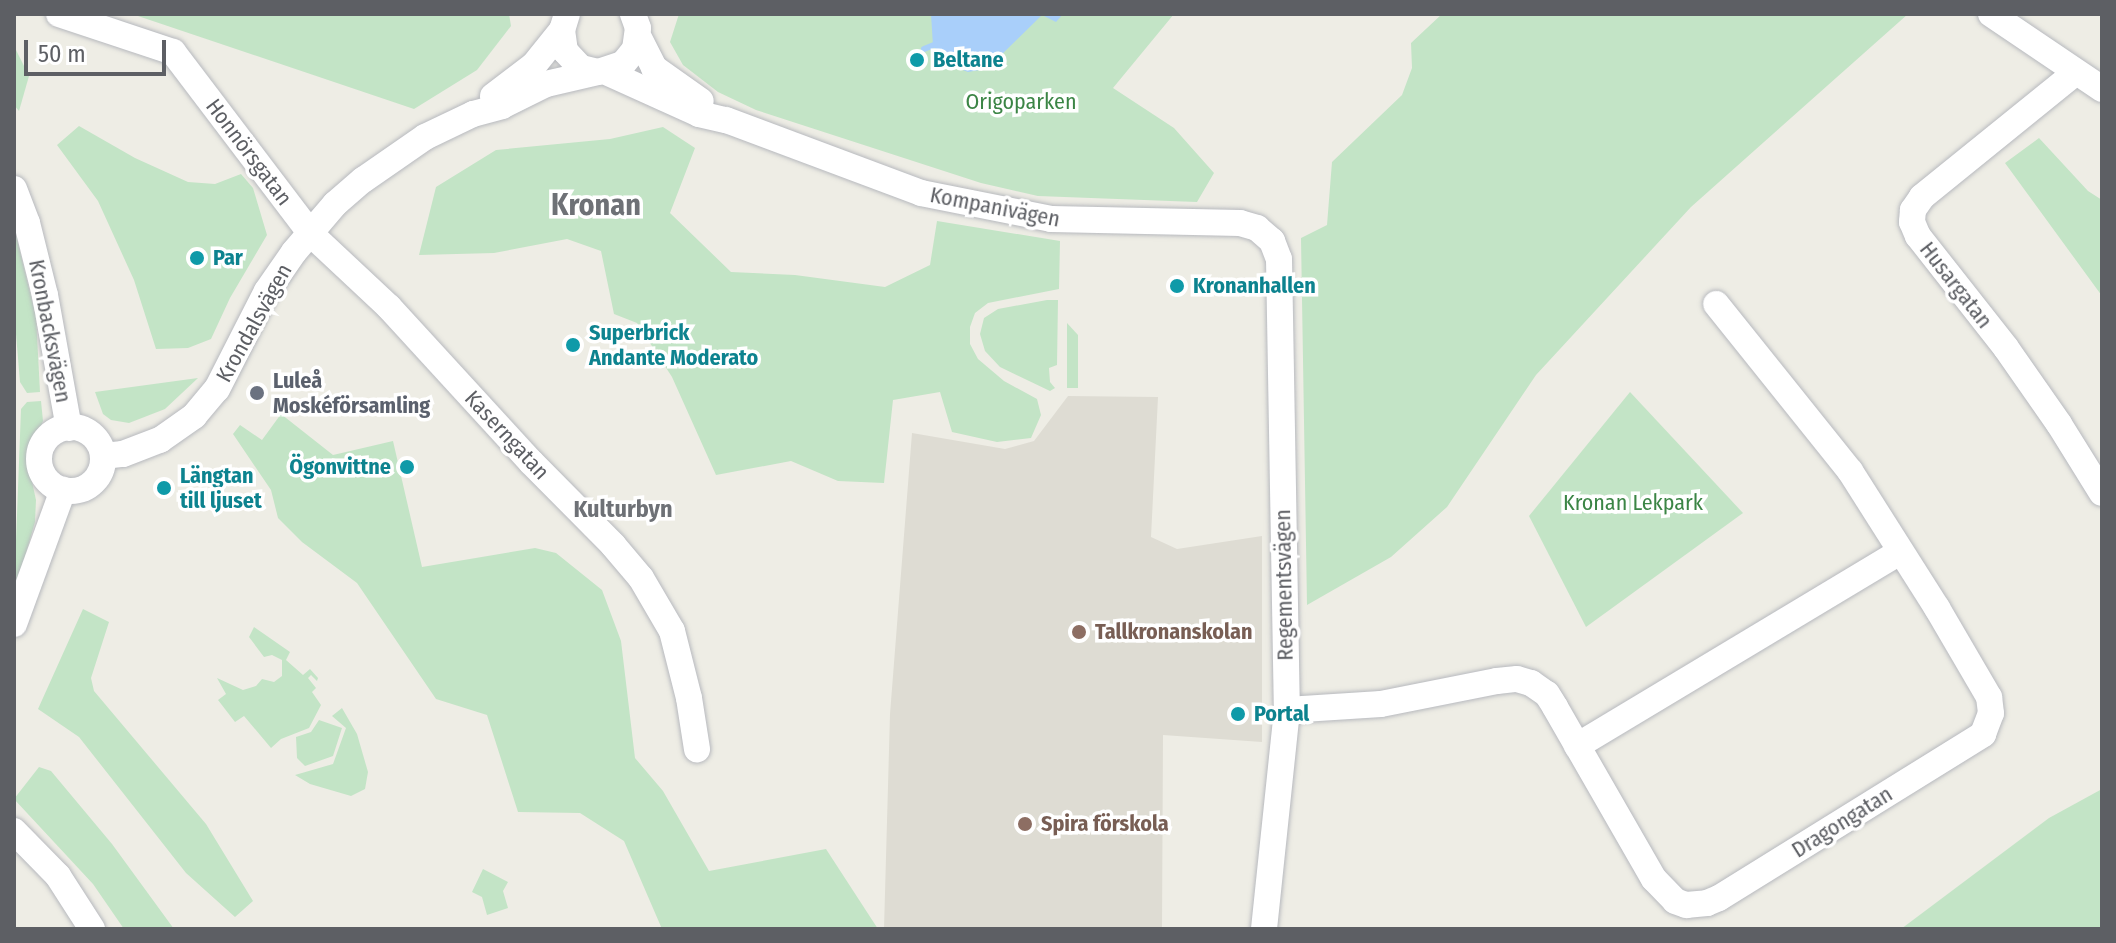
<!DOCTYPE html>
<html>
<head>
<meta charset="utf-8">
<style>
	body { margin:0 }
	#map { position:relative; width:2116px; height:943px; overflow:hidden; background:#eeede5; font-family:"Fira Sans Condensed",sans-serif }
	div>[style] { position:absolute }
	.education>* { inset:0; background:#dedcd3 }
	.green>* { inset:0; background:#c3e4c6 }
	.water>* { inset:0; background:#a9cffa }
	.stream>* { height:6px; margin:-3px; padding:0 3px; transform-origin:3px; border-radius:3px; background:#a9cffa }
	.roads { filter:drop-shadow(0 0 2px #b7b9be) drop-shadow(0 0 2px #b7b9be) }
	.minor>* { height:26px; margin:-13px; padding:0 13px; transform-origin:13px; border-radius:13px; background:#fff }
	.minor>.ring { margin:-13px; padding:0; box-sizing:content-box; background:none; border:26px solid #fff; border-radius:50% }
	.dots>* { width:22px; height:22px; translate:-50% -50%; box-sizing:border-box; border:4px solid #fff; border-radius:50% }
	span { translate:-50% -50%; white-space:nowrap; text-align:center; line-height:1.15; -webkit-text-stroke:7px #fff; paint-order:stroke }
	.culture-label { font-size:22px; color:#0d838f; font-weight:700 }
	.left { translate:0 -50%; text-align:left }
	.right { translate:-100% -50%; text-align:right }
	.park-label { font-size:22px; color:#3b8545 }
	.street-label { font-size:22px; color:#5d5f64 }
	.worship-label { font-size:22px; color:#5b616d; font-weight:700 }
	.education-label { font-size:22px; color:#785e54; font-weight:700 }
	.neighbourhood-label { font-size:24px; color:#6e7176; font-weight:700 }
	.district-label { font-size:30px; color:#6e7176; font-weight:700 }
	.frame { position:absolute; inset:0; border:16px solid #5d5f64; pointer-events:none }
	.scale { position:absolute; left:24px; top:40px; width:142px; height:36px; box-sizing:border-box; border:4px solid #5d5f64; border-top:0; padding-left:10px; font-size:24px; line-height:28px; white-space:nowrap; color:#5d5f64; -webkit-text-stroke:6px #fff; paint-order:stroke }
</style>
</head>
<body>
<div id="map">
	<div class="education">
		<div style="clip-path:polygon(1068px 396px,1158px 397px,1151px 537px,1177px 549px,1262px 536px,1262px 742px,1163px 735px,1162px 929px,884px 929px,890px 714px,912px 433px,1005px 449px,1034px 441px)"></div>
	</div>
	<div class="green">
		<div style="clip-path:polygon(132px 14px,509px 14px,511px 26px,477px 70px,414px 109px)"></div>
		<div style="clip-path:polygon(679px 14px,1174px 14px,1113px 88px,1174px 128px,1214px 173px,1197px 202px,1038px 196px,981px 183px,756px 110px,718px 92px,683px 65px,670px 42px)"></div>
		<div style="clip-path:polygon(1442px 14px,1908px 14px,1691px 207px,1536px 375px,1447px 507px,1391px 557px,1307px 605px,1301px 238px,1327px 225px,1332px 162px,1402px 95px,1412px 68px,1411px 43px)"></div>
		<div style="clip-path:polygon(14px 46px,29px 76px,19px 111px,14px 105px)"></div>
		<div style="clip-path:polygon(79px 126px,135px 158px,188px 182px,215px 184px,241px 174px,253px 188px,267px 235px,230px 298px,211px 339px,188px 348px,156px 349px,134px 280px,98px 201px,57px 145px)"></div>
		<div style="clip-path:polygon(663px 127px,695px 148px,670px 213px,731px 272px,795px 275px,885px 287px,930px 265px,937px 221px,1060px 241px,1059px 289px,988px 303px,975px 313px,970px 327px,970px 344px,978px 359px,1004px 381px,1037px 399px,1041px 415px,1031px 438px,997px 442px,952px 432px,940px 392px,893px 400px,884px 483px,838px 481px,791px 461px,716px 475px,672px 377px,637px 323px,614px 314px,601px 251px,567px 239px,494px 253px,419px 255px,436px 187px,496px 150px,610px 139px)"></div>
		<div style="clip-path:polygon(2039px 138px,2088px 191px,2102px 200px,2102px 296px,2005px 163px)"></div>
		<div style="clip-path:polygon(14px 227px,36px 317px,40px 392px,27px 393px,20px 382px,14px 310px)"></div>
		<div style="clip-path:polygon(1047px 300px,1058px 300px,1057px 365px,1049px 368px,1050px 382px,1055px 388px,1050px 391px,1000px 367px,985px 351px,980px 334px,984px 318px,998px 309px)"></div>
		<div style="clip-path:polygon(1067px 323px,1078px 335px,1078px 388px,1067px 388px)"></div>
		<div style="clip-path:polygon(198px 378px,165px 409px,129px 423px,111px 420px,103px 414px,95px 392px)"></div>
		<div style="clip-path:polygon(1630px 392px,1743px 513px,1586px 627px,1529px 516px)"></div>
		<div style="clip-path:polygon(41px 401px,43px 421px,33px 444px,29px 468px,36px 500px,35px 522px,14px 594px,21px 409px,27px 402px)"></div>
		<div style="clip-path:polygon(281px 414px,333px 455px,393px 441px,422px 567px,535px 548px,556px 553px,602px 590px,621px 641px,635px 758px,663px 791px,709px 871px,826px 849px,878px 929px,662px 929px,624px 841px,580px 813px,518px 812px,487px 715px,436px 699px,357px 583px,302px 542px,278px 518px,271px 490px,233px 434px,240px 425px,262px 440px)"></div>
		<div style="clip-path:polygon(83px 609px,109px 622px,91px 678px,94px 691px,206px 824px,253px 901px,235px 917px,186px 873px,79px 737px,38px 709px)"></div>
		<div style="clip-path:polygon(254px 627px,290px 652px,286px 660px,303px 675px,310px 669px,318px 678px,317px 681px,311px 675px,308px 678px,316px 688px,312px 692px,321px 705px,309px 728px,281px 739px,271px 748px,244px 716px,235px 722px,218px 700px,226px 694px,217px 678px,243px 690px,256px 686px,262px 679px,274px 682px,282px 676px,282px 660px,272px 655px,264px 657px,249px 637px)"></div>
		<div style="clip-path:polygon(342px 708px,357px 734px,368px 772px,365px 789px,351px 796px,310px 784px,295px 775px,333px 764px,346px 728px,332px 716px)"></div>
		<div style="clip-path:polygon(319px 720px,342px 728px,333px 756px,305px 766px,297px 758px,296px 737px,311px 732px)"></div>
		<div style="clip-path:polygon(39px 767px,51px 771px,112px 844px,174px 929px,124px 929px,93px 884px,14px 799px)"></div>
		<div style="clip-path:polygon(2102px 789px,2102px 929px,1901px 929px,2049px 818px)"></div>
		<div style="clip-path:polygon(483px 869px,508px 882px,503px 891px,508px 908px,487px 915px,482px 897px,472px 892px)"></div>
	</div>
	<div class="water">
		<div style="clip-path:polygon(931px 14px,1063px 14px,1056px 22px,1042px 15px,996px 60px,999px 64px,996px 67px,968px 72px,953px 66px,933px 46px)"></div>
	</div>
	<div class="stream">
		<div style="left:924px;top:49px;width:16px;rotate:-22deg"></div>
	</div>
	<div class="roads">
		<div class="minor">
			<div style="left:59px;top:14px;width:120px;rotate:18.4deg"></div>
			<div style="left:173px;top:52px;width:230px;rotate:52.8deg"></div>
			<div style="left:312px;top:235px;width:105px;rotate:43.1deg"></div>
			<div style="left:389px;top:307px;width:210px;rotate:47.5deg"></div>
			<div style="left:531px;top:462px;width:117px;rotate:45.3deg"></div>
			<div style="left:613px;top:545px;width:43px;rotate:49.7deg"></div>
			<div style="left:641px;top:578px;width:61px;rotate:59.7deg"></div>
			<div style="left:672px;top:631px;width:69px;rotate:75.8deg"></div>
			<div style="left:689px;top:698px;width:52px;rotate:81.1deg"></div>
			<div style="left:567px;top:14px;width:17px;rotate:107deg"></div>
			<div style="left:562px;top:30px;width:21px;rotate:82deg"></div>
			<div style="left:565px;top:51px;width:23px;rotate:47deg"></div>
			<div style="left:581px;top:68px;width:17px;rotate:13deg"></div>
			<div style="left:598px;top:72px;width:26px;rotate:-18deg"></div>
			<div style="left:623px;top:64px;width:19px;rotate:-51deg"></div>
			<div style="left:635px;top:49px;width:21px;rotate:-82deg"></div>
			<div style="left:638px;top:28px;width:15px;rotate:-110deg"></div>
			<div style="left:1991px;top:14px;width:134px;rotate:34deg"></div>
			<div style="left:638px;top:36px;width:36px;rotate:63deg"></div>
			<div style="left:654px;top:68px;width:57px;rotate:35.1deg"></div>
			<div style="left:606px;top:72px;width:102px;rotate:24.3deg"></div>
			<div style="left:699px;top:114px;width:28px;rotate:13deg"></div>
			<div style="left:726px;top:120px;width:208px;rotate:20.5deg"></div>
			<div style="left:921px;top:193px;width:133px;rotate:11.3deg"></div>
			<div style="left:1051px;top:219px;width:189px;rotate:1.2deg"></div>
			<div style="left:1240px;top:223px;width:18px;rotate:16deg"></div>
			<div style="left:1257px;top:228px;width:20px;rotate:41deg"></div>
			<div style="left:1272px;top:241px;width:19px;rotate:69deg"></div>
			<div style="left:1279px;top:259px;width:451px;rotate:89deg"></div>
			<div style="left:1287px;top:710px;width:220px;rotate:96deg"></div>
			<div style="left:2075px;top:73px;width:197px;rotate:141deg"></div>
			<div style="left:1922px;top:197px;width:16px;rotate:125deg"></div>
			<div style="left:1913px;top:210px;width:12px;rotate:95deg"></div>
			<div style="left:1912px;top:222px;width:15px;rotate:67deg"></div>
			<div style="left:1918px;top:236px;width:142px;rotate:51.8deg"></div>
			<div style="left:2006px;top:348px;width:93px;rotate:55.1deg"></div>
			<div style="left:2059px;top:424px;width:81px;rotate:58.1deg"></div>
			<div style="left:493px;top:96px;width:51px;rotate:-37.1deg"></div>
			<div style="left:534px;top:65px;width:45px;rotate:-51.3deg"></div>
			<div style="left:14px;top:189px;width:36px;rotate:69deg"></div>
			<div style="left:27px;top:223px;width:74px;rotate:76deg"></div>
			<div style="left:45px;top:295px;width:135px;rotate:79.8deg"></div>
			<div class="ring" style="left:39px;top:427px;width:38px;height:38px"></div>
			<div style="left:103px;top:456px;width:20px;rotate:-6deg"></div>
			<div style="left:123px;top:454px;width:40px;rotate:-21deg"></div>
			<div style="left:160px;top:440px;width:42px;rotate:-35.2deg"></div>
			<div style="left:194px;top:416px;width:35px;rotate:-50deg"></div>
			<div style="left:217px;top:389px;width:110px;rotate:-63deg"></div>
			<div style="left:267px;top:291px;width:47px;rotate:-55.3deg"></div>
			<div style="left:294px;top:252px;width:63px;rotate:-49.5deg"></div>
			<div style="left:335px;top:204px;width:37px;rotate:-41deg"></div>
			<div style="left:363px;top:180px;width:75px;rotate:-34.7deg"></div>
			<div style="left:425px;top:137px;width:53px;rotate:-25.6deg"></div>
			<div style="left:473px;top:114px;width:30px;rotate:-15deg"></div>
			<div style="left:502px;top:106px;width:49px;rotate:-26.6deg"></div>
			<div style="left:546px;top:84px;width:53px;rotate:-13deg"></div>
			<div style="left:14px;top:624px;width:143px;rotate:-69.9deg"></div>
			<div style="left:1287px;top:710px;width:94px;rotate:-3.7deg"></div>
			<div style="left:1381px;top:704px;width:118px;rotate:-11.2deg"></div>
			<div style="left:1497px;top:681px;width:20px;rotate:-6deg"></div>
			<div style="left:1517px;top:679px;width:15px;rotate:16deg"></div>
			<div style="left:1531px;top:683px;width:19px;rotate:35deg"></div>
			<div style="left:1547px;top:694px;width:15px;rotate:58deg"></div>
			<div style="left:1555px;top:707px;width:198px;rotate:60.1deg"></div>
			<div style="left:1654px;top:879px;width:30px;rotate:46deg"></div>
			<div style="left:1675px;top:901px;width:12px;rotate:20deg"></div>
			<div style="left:1686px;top:905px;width:21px;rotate:-5deg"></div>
			<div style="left:1707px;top:903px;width:13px;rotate:-23deg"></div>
			<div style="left:1719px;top:898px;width:311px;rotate:-31.8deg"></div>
			<div style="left:1983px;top:734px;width:22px;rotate:-69deg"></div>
			<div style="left:1991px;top:713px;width:16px;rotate:-97deg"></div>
			<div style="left:1989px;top:697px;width:103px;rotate:-120.3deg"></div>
			<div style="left:1937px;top:608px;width:162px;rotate:-122.4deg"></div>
			<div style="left:1850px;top:471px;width:214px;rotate:-128.7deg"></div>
			<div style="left:1577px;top:746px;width:377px;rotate:-31deg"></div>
			<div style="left:14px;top:831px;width:63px;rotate:45.6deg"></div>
			<div style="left:58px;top:876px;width:63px;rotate:57.3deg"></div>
		</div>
	</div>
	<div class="dots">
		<div style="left:917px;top:60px;background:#0f9aa8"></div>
		<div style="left:197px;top:258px;background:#0f9aa8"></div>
		<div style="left:1177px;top:286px;background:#0f9aa8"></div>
		<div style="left:573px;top:345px;background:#0f9aa8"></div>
		<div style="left:257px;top:393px;background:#6b7280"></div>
		<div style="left:407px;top:467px;background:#0f9aa8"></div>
		<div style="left:164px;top:488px;background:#0f9aa8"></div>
		<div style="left:1079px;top:632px;background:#8d6e63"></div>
		<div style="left:1238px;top:714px;background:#0f9aa8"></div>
		<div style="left:1025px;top:824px;background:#8d6e63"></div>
	</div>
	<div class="culture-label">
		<span class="left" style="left:933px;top:60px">Beltane</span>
		<span class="left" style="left:213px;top:258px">Par</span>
		<span class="left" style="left:1193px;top:286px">Kronanhallen</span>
		<span class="left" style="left:589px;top:345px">Superbrick<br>Andante Moderato</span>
		<span class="right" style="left:391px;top:467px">Ögonvittne</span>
		<span class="left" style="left:180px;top:488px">Längtan<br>till ljuset</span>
		<span class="left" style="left:1254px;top:714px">Portal</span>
	</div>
	<div class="park-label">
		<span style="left:1021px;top:102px">Origoparken</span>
		<span style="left:1633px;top:503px">Kronan Lekpark</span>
	</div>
	<div class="street-label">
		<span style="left:249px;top:152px;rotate:53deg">Honnörsgatan</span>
		<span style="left:995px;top:207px;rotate:11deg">Kompanivägen</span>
		<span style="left:1956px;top:285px;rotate:52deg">Husargatan</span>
		<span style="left:254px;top:323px;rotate:-61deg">Krondalsvägen</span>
		<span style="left:50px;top:331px;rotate:79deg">Kronbacksvägen</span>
		<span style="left:507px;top:435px;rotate:47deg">Kaserngatan</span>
		<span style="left:1284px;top:585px;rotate:-91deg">Regementsvägen</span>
		<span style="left:1842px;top:822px;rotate:-32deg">Dragongatan</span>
	</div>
	<div class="worship-label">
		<span class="left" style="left:273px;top:393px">Luleå<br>Moskéförsamling</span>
	</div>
	<div class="education-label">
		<span class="left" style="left:1095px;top:632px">Tallkronanskolan</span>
		<span class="left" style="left:1041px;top:824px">Spira förskola</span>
	</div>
	<div class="neighbourhood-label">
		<span style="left:623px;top:510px">Kulturbyn</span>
	</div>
	<div class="district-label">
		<span style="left:596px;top:205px">Kronan</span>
	</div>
	<div class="frame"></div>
	<div class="scale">50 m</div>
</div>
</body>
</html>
